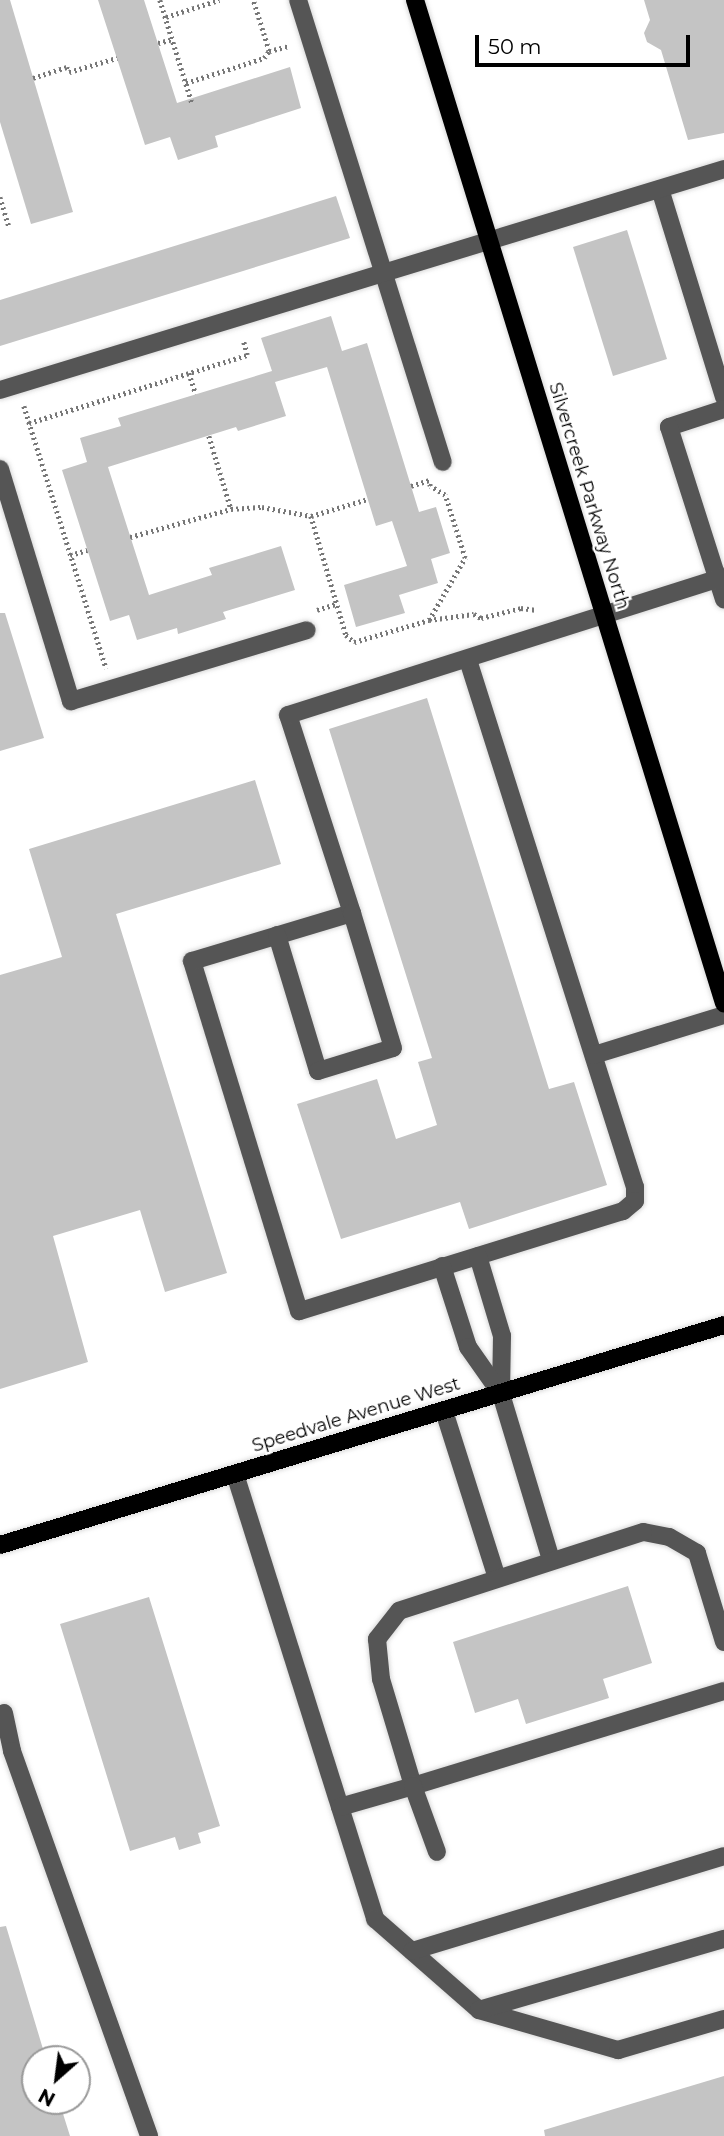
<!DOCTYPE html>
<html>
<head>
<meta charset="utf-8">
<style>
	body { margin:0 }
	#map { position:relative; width:724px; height:2136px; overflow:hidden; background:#fff; font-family:Montserrat,sans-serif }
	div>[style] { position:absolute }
	.building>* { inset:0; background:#c4c4c4 }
	.path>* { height:4.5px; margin-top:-2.25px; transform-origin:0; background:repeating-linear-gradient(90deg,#777 0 2px,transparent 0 5.5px) }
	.roads { filter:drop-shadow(0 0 2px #dbdbdb) drop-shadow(0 0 2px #dbdbdb) }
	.minor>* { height:18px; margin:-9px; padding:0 9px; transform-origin:9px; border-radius:9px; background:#555 }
	.major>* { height:18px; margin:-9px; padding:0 9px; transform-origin:9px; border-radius:9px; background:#000 }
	span { translate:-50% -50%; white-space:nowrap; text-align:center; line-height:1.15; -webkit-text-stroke:5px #fff; paint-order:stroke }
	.street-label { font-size:18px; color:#000 }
	.north { position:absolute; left:21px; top:2045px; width:70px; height:70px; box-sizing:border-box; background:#fff; border:2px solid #999; border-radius:50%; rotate:208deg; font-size:19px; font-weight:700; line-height:28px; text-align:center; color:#000 }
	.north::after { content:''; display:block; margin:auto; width:24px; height:32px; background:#000; clip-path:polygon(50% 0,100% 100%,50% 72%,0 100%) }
	.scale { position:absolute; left:475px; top:35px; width:215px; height:32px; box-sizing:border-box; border:4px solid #000; border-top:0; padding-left:9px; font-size:21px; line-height:24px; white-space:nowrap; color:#000; -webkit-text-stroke:5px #fff; paint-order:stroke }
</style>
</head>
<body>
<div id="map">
	<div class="building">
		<div style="clip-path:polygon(0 0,10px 0,73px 212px,31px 224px,0 122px)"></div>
		<div style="clip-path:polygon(98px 0,144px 0,177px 103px,290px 67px,301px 108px,215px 136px,218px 147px,178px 160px,170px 137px,145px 145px)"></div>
		<div style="clip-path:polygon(644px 0,724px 0,724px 133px,688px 140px,661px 50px,647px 42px,644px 33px,650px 20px)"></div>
		<div style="clip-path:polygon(336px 196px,350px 238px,0 346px,0 300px)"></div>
		<div style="clip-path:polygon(627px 230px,667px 359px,613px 376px,573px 247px)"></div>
		<div style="clip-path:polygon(331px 316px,342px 351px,367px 343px,419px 512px,436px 507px,450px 553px,431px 559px,438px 583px,399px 595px,405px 613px,356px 627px,344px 585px,407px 566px,392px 521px,376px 526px,327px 367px,275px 382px,286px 416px,238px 431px,236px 427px,108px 467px,149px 595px,212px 575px,209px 568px,281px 546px,295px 590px,223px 612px,226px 619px,178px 634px,177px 628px,137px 640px,129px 615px,110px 621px,62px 470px,87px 462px,80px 438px,121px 426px,118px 418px,272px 371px,261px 338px)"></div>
		<div style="clip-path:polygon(0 613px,5px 613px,44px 738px,0 751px)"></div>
		<div style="clip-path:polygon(427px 698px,549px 1089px,574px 1082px,607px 1185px,469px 1229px,460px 1202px,341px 1239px,297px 1104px,377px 1079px,396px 1139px,437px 1125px,418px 1062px,432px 1058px,329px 729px)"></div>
		<div style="clip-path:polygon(255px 780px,281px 864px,116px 914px,227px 1273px,165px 1292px,140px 1210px,53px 1236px,88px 1362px,0 1389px,0 975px,62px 957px,29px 849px)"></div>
		<div style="clip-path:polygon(628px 1586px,652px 1663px,603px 1679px,609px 1698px,526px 1724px,518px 1699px,475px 1713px,453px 1642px)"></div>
		<div style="clip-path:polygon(149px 1597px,220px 1826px,198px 1833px,201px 1843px,179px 1850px,175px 1837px,130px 1851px,60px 1624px)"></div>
		<div style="clip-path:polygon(6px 1926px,46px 2059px,35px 2059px,35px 2101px,59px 2101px,70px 2136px,0 2136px,0 1927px)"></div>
		<div style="clip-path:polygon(724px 2076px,724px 2136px,545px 2136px,544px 2130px)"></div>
	</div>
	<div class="path">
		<div style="left:160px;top:0;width:108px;rotate:72.7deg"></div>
		<div style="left:166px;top:17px;width:56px;rotate:-17.8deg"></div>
		<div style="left:158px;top:43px;width:16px;rotate:-15deg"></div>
		<div style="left:269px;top:51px;width:21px;rotate:-14deg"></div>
		<div style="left:33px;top:78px;width:36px;rotate:-18deg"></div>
		<div style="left:67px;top:67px;width:5px;rotate:68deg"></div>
		<div style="left:69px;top:72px;width:50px;rotate:-16.3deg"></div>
		<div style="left:186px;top:83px;width:82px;rotate:-17.8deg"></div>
		<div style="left:264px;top:58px;width:9px;rotate:-54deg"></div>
		<div style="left:269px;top:51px;width:53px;rotate:-107.4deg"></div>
		<div style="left:0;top:197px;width:30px;rotate:73deg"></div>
		<div style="left:189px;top:373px;width:22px;rotate:72deg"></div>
		<div style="left:24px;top:406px;width:275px;rotate:72.6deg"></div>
		<div style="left:29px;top:423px;width:228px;rotate:-17.3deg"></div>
		<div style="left:247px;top:355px;width:16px;rotate:-105deg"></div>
		<div style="left:209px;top:436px;width:76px;rotate:73.2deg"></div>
		<div style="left:411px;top:486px;width:19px;rotate:-18deg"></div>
		<div style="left:311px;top:516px;width:124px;rotate:73.6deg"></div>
		<div style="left:346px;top:635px;width:11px;rotate:41deg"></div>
		<div style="left:354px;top:642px;width:78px;rotate:-16.3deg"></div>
		<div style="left:429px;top:620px;width:72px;rotate:-59.9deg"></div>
		<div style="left:465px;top:558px;width:66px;rotate:-107.6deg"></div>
		<div style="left:445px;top:495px;width:17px;rotate:-149deg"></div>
		<div style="left:430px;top:486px;width:5px;rotate:-101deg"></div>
		<div style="left:130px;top:537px;width:105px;rotate:-15.5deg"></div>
		<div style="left:231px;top:509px;width:31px;rotate:-4deg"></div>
		<div style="left:262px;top:507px;width:50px;rotate:10.4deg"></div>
		<div style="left:311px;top:516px;width:59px;rotate:-16.6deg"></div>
		<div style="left:70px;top:555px;width:18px;rotate:-16deg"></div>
		<div style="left:317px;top:610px;width:20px;rotate:-18deg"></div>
		<div style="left:429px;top:620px;width:45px;rotate:-7.6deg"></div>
		<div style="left:474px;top:614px;width:8px;rotate:30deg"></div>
		<div style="left:481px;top:618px;width:41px;rotate:-14deg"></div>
		<div style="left:521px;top:608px;width:16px;rotate:7deg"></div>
	</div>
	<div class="roads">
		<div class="minor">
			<div style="left:298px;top:0;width:484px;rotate:72.6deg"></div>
			<div style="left:660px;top:189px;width:218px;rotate:72.9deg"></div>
			<div style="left:0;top:390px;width:757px;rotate:-16.97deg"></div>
			<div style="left:724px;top:409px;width:58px;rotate:161.9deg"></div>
			<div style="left:669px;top:427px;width:181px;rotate:72.3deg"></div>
			<div style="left:0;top:469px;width:243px;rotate:73deg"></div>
			<div style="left:71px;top:701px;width:246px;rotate:-16.7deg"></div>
			<div style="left:468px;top:660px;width:553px;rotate:72.42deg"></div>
			<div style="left:635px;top:1187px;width:14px;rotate:90deg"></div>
			<div style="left:635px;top:1201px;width:16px;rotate:140deg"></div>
			<div style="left:623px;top:1211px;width:339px;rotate:162.8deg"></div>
			<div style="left:299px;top:1311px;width:366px;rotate:-107deg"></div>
			<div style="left:192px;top:961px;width:167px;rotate:-16.7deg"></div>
			<div style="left:352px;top:913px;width:208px;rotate:-107.9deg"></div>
			<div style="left:288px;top:715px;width:457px;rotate:-17.6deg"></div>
			<div style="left:277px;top:935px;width:142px;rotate:73.2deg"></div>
			<div style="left:318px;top:1071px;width:78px;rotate:-17deg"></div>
			<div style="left:393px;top:1048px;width:141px;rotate:-106.9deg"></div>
			<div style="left:594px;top:1055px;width:136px;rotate:-17.1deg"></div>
			<div style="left:478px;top:1256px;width:84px;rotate:73.3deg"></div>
			<div style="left:502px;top:1336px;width:58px;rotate:91deg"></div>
			<div style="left:501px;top:1394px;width:173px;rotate:73.2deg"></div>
			<div style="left:442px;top:1266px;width:85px;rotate:72.2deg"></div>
			<div style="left:468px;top:1347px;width:57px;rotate:54.9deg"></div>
			<div style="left:444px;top:1411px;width:175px;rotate:72.4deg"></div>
			<div style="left:235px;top:1474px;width:467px;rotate:72.5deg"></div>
			<div style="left:375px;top:1919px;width:138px;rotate:41.2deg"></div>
			<div style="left:479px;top:2010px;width:145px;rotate:16.1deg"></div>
			<div style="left:618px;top:2050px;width:110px;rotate:-16.3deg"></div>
			<div style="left:724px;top:1642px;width:93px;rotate:-106.9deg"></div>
			<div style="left:697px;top:1553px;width:32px;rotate:-150deg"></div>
			<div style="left:669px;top:1537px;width:26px;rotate:-169deg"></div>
			<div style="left:643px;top:1532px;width:256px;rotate:162.1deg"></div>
			<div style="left:399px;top:1611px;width:36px;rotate:128deg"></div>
			<div style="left:377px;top:1639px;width:40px;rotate:84.3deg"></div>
			<div style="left:381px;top:1679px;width:112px;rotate:73.3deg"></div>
			<div style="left:413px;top:1786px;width:325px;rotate:-17deg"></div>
			<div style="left:4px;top:1713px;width:39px;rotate:78deg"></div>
			<div style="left:12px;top:1751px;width:409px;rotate:70.4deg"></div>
			<div style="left:340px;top:1807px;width:76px;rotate:-16deg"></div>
			<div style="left:413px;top:1786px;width:70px;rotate:70deg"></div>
			<div style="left:412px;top:1951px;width:326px;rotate:-16.9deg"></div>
			<div style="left:479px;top:2010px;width:255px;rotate:-16.2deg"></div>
		</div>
		<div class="major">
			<div style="left:415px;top:0;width:1050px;rotate:72.88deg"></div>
			<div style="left:0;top:1545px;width:757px;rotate:-16.9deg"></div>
		</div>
	</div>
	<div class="street-label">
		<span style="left:589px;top:496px;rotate:73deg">Silvercreek Parkway North</span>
		<span style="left:356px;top:1415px;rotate:-17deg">Speedvale Avenue West</span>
	</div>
	<div class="north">N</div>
	<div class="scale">50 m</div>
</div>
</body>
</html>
